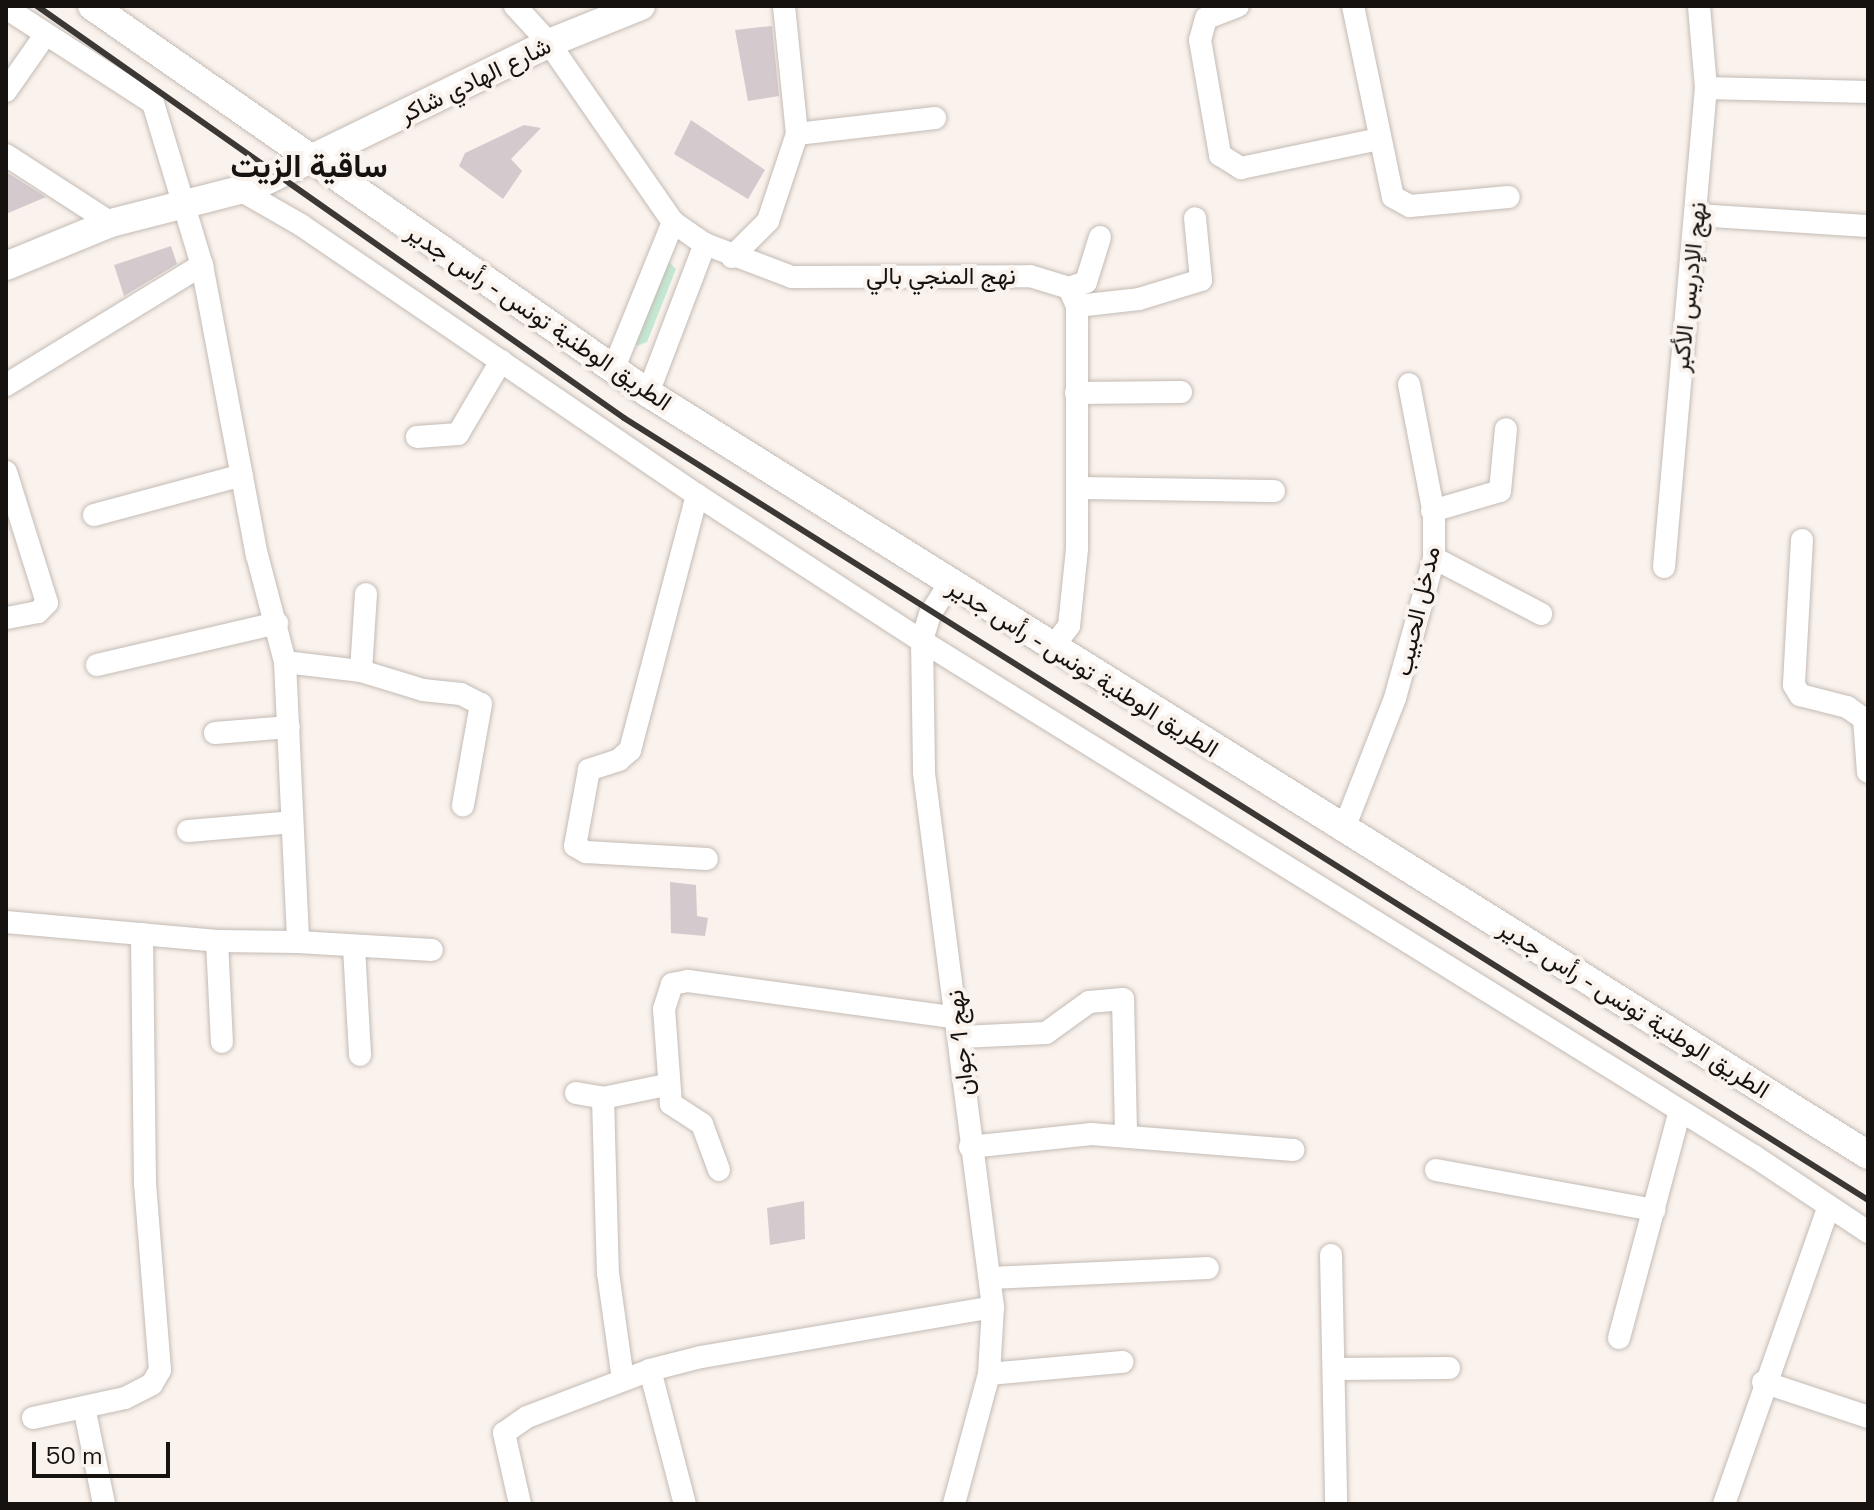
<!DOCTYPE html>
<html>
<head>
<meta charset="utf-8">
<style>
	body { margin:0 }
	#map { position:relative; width:1874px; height:1510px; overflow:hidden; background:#faf2ec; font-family:"Space Grotesk",Vazirmatn,sans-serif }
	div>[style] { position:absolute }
	.green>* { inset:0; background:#c3e7d1 }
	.building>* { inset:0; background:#d4cace }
	.roads { filter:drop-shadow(0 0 2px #c3bbb5) drop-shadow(0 0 2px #c3bbb5) }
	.minor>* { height:22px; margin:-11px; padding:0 11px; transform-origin:11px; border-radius:11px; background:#fff }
	.major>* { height:28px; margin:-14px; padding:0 14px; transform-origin:14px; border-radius:14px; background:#fff }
	.rail>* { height:6px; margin:-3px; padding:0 3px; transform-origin:3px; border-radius:3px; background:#3b3734 }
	span { translate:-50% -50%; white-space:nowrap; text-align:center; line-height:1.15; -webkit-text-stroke:8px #faf2ec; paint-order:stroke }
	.street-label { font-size:24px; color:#151210 }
	.district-label { font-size:32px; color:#151210; font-weight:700 }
	.frame { position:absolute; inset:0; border:8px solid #151210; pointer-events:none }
	.scale { position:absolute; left:32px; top:1442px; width:138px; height:36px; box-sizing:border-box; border:4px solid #151210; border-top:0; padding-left:10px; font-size:24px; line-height:28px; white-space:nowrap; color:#151210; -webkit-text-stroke:6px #faf2ec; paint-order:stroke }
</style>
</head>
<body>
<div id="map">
	<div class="green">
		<div style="clip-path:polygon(668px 261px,676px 269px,647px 342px,637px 346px,635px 340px)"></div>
	</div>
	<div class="building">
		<div style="clip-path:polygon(772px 26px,779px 96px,748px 101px,735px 30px)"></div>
		<div style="clip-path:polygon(691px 120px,765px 170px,748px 199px,674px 154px)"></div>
		<div style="clip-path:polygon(524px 125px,541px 128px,511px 159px,522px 171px,503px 199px,459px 166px,465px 153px)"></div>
		<div style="clip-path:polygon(6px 172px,46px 197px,6px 214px)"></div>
		<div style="clip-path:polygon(171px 246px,177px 264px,124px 296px,114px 265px)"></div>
		<div style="clip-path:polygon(670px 882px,696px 885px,697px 916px,708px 918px,705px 936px,671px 933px)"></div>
		<div style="clip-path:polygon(804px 1201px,805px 1239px,770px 1245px,767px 1208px)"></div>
	</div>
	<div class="roads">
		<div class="minor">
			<div style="left:515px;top:6px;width:50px;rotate:47.4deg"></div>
			<div style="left:549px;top:43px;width:218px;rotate:55.3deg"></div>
			<div style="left:673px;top:222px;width:39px;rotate:35deg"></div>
			<div style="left:705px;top:244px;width:93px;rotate:20.8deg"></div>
			<div style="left:792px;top:277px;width:238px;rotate:-0.2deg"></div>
			<div style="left:1030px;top:276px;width:41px;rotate:17.1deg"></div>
			<div style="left:1069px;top:288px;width:20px;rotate:66deg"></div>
			<div style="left:1077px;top:306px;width:243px;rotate:90deg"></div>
			<div style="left:1077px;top:549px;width:77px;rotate:95.9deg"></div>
			<div style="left:1069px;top:626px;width:29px;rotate:128deg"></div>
			<div style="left:1238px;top:6px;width:34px;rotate:159deg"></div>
			<div style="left:1206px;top:18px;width:23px;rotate:105deg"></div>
			<div style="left:1200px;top:40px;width:117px;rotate:80.1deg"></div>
			<div style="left:1220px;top:155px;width:25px;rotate:32deg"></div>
			<div style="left:1241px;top:168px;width:141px;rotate:-11.9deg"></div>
			<div style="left:1353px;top:6px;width:195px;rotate:78.2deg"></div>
			<div style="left:1393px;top:197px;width:19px;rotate:28deg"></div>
			<div style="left:1410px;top:206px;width:99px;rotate:-5.2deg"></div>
			<div style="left:6px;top:8px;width:175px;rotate:32.9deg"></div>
			<div style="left:153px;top:103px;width:169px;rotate:73.2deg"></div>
			<div style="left:1706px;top:88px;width:162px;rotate:1.4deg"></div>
			<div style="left:6px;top:91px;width:68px;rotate:-55.1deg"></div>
			<div style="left:797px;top:134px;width:139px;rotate:-6.6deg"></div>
			<div style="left:6px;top:155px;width:125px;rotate:32.9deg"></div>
			<div style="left:240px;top:190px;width:70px;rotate:29.8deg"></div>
			<div style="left:301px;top:225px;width:479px;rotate:34.3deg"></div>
			<div style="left:697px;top:495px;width:268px;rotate:33deg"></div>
			<div style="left:922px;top:641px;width:978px;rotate:31.76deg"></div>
			<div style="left:1754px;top:1156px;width:137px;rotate:33.7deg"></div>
			<div style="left:1696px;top:215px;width:172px;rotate:3.7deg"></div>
			<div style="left:732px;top:257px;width:51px;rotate:-45deg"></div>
			<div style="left:768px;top:221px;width:92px;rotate:-71.6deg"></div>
			<div style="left:797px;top:134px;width:129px;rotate:-95.8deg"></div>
			<div style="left:1069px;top:288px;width:18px;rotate:-19deg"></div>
			<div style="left:1086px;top:282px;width:47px;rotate:-72.7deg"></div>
			<div style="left:1077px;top:306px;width:62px;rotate:-6.4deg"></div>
			<div style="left:1139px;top:299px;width:65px;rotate:-17deg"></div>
			<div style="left:1201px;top:280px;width:62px;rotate:-95.5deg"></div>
			<div style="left:613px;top:370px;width:160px;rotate:-67.9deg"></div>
			<div style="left:6px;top:385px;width:230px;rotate:-31.5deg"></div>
			<div style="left:202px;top:265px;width:295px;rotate:79.3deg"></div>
			<div style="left:257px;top:555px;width:111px;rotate:75.3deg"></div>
			<div style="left:285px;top:662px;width:280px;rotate:87.3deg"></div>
			<div style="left:298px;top:942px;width:134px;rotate:3.4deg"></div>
			<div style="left:648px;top:393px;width:160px;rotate:-69.1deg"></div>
			<div style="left:1076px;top:393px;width:105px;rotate:-0.5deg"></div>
			<div style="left:417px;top:437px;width:41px;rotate:-4.2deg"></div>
			<div style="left:458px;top:434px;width:85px;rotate:-59.5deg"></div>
			<div style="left:6px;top:472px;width:137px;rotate:72.6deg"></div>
			<div style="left:47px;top:603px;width:13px;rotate:135deg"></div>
			<div style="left:38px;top:612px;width:33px;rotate:169deg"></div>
			<div style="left:1078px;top:488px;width:196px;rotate:0.9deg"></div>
			<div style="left:697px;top:495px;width:264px;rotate:104.7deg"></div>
			<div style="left:630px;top:750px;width:15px;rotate:138deg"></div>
			<div style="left:619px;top:760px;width:32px;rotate:162deg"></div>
			<div style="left:589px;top:770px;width:77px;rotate:100.4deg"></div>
			<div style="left:575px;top:846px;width:13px;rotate:29deg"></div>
			<div style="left:586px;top:852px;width:121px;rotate:3.3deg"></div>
			<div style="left:1432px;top:511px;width:71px;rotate:-16.4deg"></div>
			<div style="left:1500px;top:491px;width:62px;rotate:-84.5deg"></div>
			<div style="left:94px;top:515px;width:153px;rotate:-15.1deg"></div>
			<div style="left:1802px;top:540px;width:145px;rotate:93.2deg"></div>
			<div style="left:1794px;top:685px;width:12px;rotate:59deg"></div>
			<div style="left:1800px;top:695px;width:49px;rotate:14.3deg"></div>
			<div style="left:1847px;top:707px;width:21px;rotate:35deg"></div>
			<div style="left:1864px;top:719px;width:53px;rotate:85.7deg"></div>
			<div style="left:1434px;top:558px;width:121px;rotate:27.6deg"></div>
			<div style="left:1664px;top:567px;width:481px;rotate:-85deg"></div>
			<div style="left:1706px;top:88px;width:82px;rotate:-94.9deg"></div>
			<div style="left:949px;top:584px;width:36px;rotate:122deg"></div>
			<div style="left:930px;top:614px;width:28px;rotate:107deg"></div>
			<div style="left:922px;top:641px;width:132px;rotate:89.1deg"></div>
			<div style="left:924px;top:773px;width:538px;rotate:82.64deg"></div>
			<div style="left:993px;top:1307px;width:67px;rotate:93.4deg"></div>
			<div style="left:989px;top:1374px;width:135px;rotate:105.1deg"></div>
			<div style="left:285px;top:662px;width:77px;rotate:6.8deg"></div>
			<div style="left:361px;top:671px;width:65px;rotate:17deg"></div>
			<div style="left:423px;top:690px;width:38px;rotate:6deg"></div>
			<div style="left:461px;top:694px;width:22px;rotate:27deg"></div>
			<div style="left:481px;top:704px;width:103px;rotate:100.1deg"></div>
			<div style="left:97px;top:665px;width:185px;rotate:-13.1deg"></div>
			<div style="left:361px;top:671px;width:77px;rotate:-86.3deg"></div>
			<div style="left:215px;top:733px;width:74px;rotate:-4.6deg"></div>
			<div style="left:188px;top:831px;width:104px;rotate:-4.9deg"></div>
			<div style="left:1343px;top:831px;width:143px;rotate:-68.6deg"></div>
			<div style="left:1395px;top:698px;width:145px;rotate:-74.4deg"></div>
			<div style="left:1434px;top:558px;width:44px;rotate:-90deg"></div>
			<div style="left:1434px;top:514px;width:132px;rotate:-100.9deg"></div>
			<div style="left:6px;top:922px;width:212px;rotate:5.1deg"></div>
			<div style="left:217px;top:941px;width:81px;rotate:0.7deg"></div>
			<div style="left:217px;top:941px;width:101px;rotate:87.2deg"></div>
			<div style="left:354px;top:947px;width:108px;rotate:86.8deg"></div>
			<div style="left:962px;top:1037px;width:84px;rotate:-2.7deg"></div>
			<div style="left:1046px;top:1033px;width:53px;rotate:-35.8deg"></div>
			<div style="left:1089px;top:1002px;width:34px;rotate:-5deg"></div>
			<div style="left:1123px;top:999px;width:136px;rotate:88.7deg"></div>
			<div style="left:576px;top:1093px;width:27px;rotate:10deg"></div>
			<div style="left:603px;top:1098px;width:64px;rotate:-11.7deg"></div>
			<div style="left:603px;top:1098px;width:175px;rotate:88.4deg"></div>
			<div style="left:608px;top:1273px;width:108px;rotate:82deg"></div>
			<div style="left:970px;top:1147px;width:122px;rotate:-6.1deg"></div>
			<div style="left:1091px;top:1134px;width:203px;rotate:4.5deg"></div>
			<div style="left:719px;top:1170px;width:49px;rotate:-110.3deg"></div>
			<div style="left:702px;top:1124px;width:37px;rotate:-147deg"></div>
			<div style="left:671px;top:1104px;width:95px;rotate:-94.2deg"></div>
			<div style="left:664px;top:1009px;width:26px;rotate:-72deg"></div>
			<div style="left:672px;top:984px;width:16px;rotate:-11deg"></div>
			<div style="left:688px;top:981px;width:274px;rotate:7.8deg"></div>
			<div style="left:1436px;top:1170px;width:222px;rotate:10.4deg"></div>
			<div style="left:1331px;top:1255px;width:249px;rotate:88.8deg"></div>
			<div style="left:990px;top:1278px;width:218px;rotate:-2.6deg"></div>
			<div style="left:1619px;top:1338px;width:235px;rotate:-75deg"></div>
			<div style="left:1335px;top:1369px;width:114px;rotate:-0.5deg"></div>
			<div style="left:650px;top:1370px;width:138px;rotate:75.4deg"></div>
			<div style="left:989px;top:1374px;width:134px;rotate:-5.2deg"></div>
			<div style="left:1763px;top:1382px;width:111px;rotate:18.4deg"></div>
			<div style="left:84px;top:1407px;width:99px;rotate:78.3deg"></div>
			<div style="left:33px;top:1418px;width:94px;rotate:-12.3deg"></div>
			<div style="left:125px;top:1398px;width:30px;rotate:-27deg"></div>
			<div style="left:152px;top:1384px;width:16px;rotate:-60deg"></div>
			<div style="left:160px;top:1370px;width:188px;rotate:-94.6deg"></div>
			<div style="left:145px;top:1183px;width:249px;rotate:-90.7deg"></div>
			<div style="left:520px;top:1504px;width:73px;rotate:-102.7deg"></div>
			<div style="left:504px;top:1433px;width:28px;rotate:-35deg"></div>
			<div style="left:527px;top:1417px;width:132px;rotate:-20.9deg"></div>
			<div style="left:650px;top:1370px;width:53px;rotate:-14.3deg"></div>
			<div style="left:701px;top:1357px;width:296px;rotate:-9.7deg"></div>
			<div style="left:1724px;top:1504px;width:313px;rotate:-70.6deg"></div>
		</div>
		<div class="major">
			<div style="left:92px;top:6px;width:677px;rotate:34.84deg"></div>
			<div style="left:648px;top:393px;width:1438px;rotate:31.99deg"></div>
			<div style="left:6px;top:266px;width:113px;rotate:-22.3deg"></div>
			<div style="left:111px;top:223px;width:149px;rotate:-14.4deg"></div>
			<div style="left:255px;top:186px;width:327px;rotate:-25.9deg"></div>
			<div style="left:549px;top:43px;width:99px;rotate:-21.9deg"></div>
		</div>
	</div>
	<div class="rail">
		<div style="left:37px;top:6px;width:717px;rotate:35.06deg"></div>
		<div style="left:624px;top:418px;width:1469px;rotate:32.15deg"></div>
	</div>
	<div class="street-label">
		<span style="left:475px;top:80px;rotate:-26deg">شارع الهادي شاكر</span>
		<span style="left:941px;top:276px">نهج المنجي بالي</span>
		<span style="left:1689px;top:287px;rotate:-84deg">نهج الإدريس الأكبر</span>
		<span style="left:539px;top:317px;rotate:34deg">الطريق الوطنية تونس - رأس جدير</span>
		<span style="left:1417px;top:611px;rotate:-77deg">مدخل الحبيب</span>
		<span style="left:1083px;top:668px;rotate:32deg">الطريق الوطنية تونس - رأس جدير</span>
		<span style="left:1634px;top:1009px;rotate:32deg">الطريق الوطنية تونس - رأس جدير</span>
		<span style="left:960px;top:1043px;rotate:-96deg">نهج 1 جوان</span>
	</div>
	<div class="district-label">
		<span style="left:309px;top:166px">ساقية الزيت</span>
	</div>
	<div class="frame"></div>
	<div class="scale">50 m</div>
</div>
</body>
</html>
